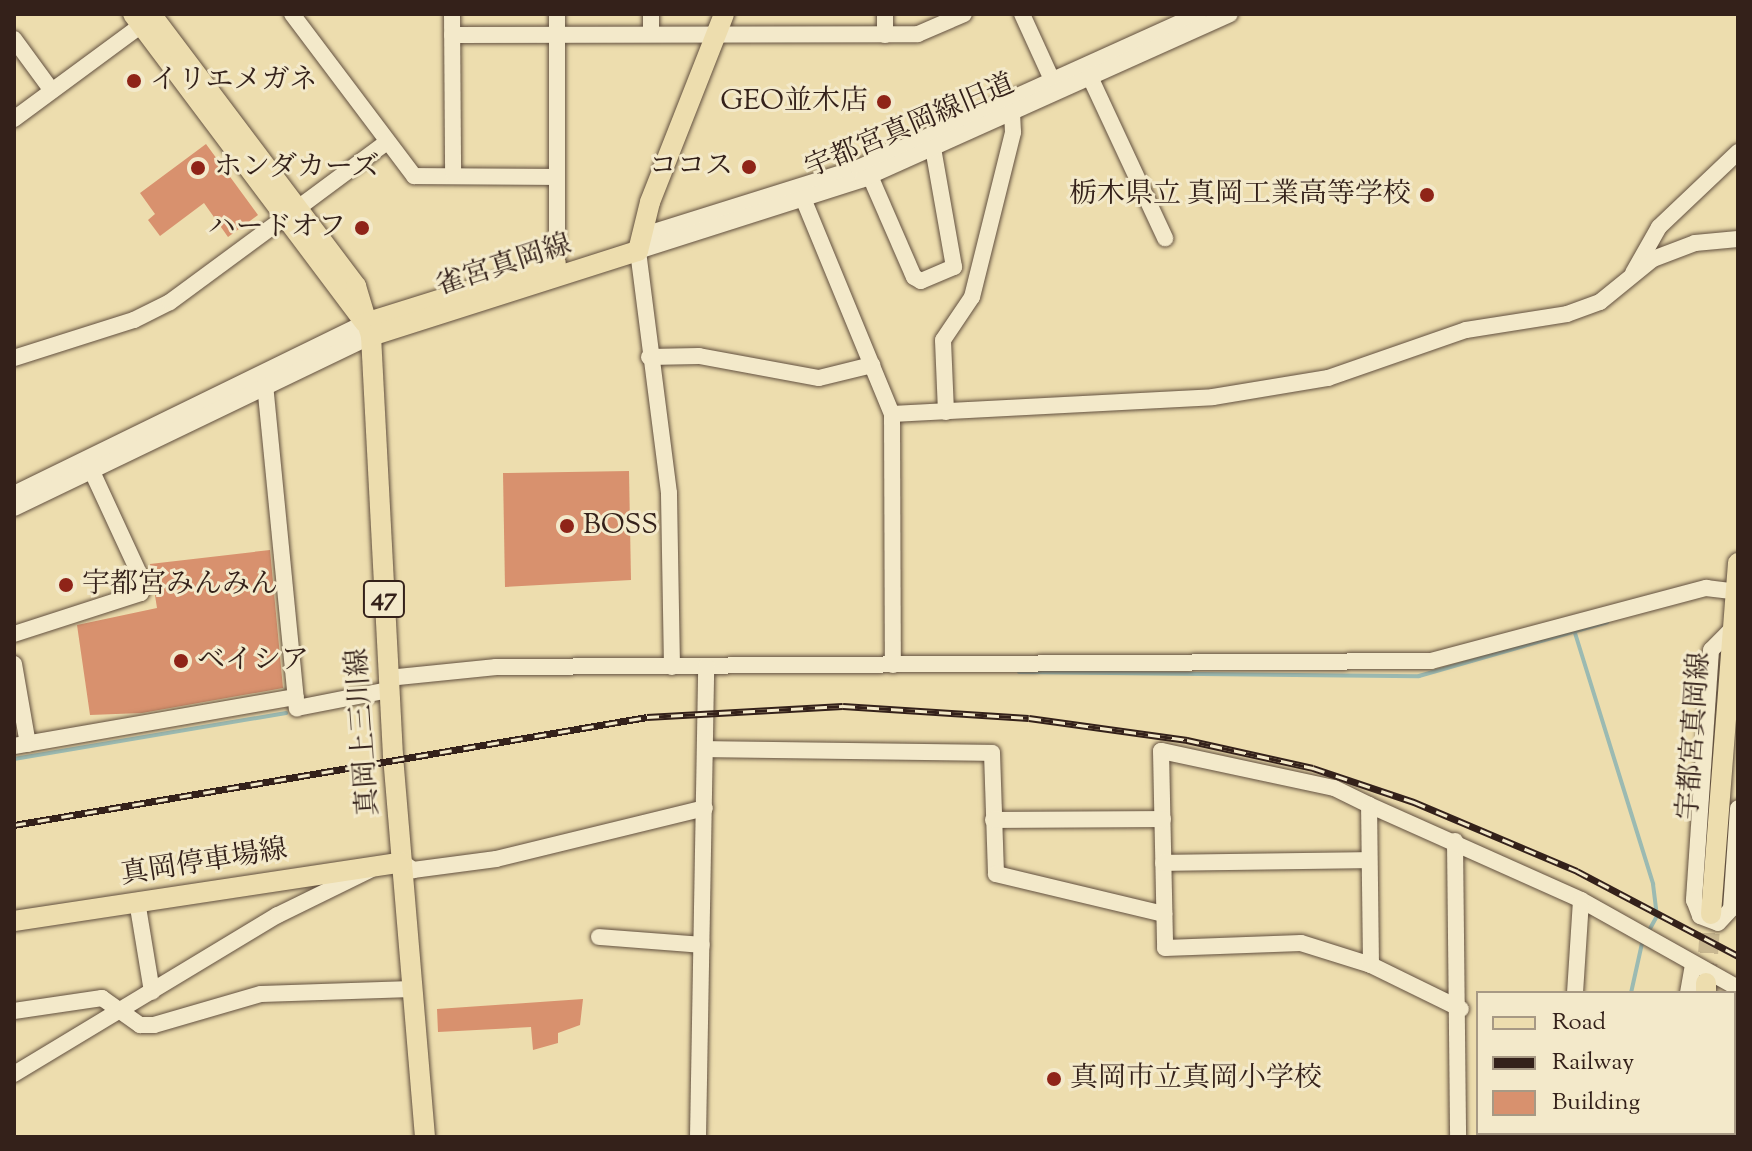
<!DOCTYPE html>
<html>
<head>
<meta charset="utf-8">
<style>
	body { margin:0 }
	#map { position:relative; width:1752px; height:1151px; overflow:hidden; background:#edddae; font-family:"Sorts Mill Goudy","Noto Serif JP",serif }
	div>[style] { position:absolute }
	.stream>* { height:4px; margin:-2px; padding:0 2px; transform-origin:2px; border-radius:2px; background:#9bbab2 }
	.building>* { inset:0; background:#d8916e }
	.major-tunnel>* { height:20px; margin-top:-10px; transform-origin:0; background:repeating-linear-gradient(90deg,#c8b790 0 20px,transparent 0 30px) }
	.roads { filter:drop-shadow(0 0 2px #62503f) drop-shadow(0 0 2px #62503f) }
	.minor>* { height:16px; margin:-8px; padding:0 8px; transform-origin:8px; border-radius:8px; background:#f3e9ca }
	.major>* { height:20px; margin:-10px; padding:0 10px; transform-origin:10px; border-radius:10px; background:#edddae }
	.rail>* { height:7px; margin-top:-3.5px; transform-origin:0; background:repeating-linear-gradient(90deg,#f3e9ca 0 12px,#34211a 0 24px); box-sizing:border-box; border-block:2px solid #34211a }
	.dots>* { width:22px; height:22px; translate:-50% -50%; box-sizing:border-box; border:4px solid #f3e9ca; border-radius:50% }
	span { translate:-50% -50%; white-space:nowrap; text-align:center; line-height:1.15; -webkit-text-stroke:6px #f3e9ca; paint-order:stroke }
	.shield-label span { padding:2px 6px; background:#f3e9ca; border:2px solid; border-radius:6px; -webkit-text-stroke-width:0 }
	.shield-label { font-size:26px; color:#34211a; font-weight:700 }
	.poi-label { font-size:28px; color:#34211a }
	.left { translate:0 -50%; text-align:left }
	.right { translate:-100% -50%; text-align:right }
	.street-label { font-size:28px; color:#34211a }
	.frame { position:absolute; inset:0; border:16px solid #34211a; pointer-events:none }
	.legend { position:absolute; left:1476px; top:991px; width:260px; height:144px; box-sizing:border-box; background:#f3e9ca; border:2px solid #a79984; margin:0; padding:10px 14px; list-style:none; font-size:24px; color:#34211a }
	.legend li { display:flex; align-items:center; gap:16px; height:40px }
	.legend b { width:40px; border:2px solid #a79984 }
</style>
</head>
<body>
<div id="map">
	<div class="stream">
		<div style="left:1575px;top:633px;width:263px;rotate:72.7deg"></div>
		<div style="left:1653px;top:884px;width:32px;rotate:83deg"></div>
		<div style="left:1657px;top:916px;width:18px;rotate:119deg"></div>
		<div style="left:1019px;top:672px;width:400px;rotate:0.6deg"></div>
		<div style="left:1419px;top:676px;width:196px;rotate:-16deg"></div>
		<div style="left:14px;top:759px;width:276px;rotate:-9.6deg"></div>
		<div style="left:1631px;top:993px;width:55px;rotate:-77.5deg"></div>
		<div style="left:1621px;top:1137px;width:4px;rotate:-76deg"></div>
	</div>
	<div class="building">
		<div style="clip-path:polygon(206px 144px,258px 215px,228px 237px,204px 203px,160px 236px,148px 220px,155px 214px,140px 193px)"></div>
		<div style="clip-path:polygon(629px 471px,631px 580px,505px 587px,503px 473px)"></div>
		<div style="clip-path:polygon(270px 550px,283px 688px,142px 713px,90px 715px,77px 625px,157px 608px,150px 564px)"></div>
		<div style="clip-path:polygon(583px 999px,580px 1025px,558px 1033px,558px 1043px,533px 1050px,531px 1027px,438px 1032px,437px 1009px)"></div>
	</div>
	<div class="major-tunnel">
		<div style="left:1706px;top:983px;width:69px;rotate:-85.9deg"></div>
	</div>
	<div class="roads">
		<div class="minor">
			<div style="left:292px;top:14px;width:203px;rotate:53deg"></div>
			<div style="left:414px;top:176px;width:142px;rotate:0.4deg"></div>
			<div style="left:452px;top:14px;width:160px;rotate:89.6deg"></div>
			<div style="left:557px;top:14px;width:249px;rotate:90deg"></div>
			<div style="left:1022px;top:14px;width:75px;rotate:65.5deg"></div>
			<div style="left:651px;top:34px;width:20px;rotate:-90deg"></div>
			<div style="left:452px;top:35px;width:466px;rotate:-0.1deg"></div>
			<div style="left:918px;top:34px;width:50px;rotate:-23.5deg"></div>
			<div style="left:885px;top:35px;width:21px;rotate:-90deg"></div>
			<div style="left:14px;top:39px;width:64px;rotate:53.8deg"></div>
			<div style="left:1090px;top:77px;width:178px;rotate:65deg"></div>
			<div style="left:14px;top:119px;width:170px;rotate:-36.4deg"></div>
			<div style="left:870px;top:176px;width:110px;rotate:66.5deg"></div>
			<div style="left:914px;top:277px;width:8px;rotate:30deg"></div>
			<div style="left:921px;top:281px;width:36px;rotate:-23deg"></div>
			<div style="left:954px;top:267px;width:121px;rotate:-100deg"></div>
			<div style="left:800px;top:191px;width:241px;rotate:67.6deg"></div>
			<div style="left:892px;top:414px;width:251px;rotate:89.8deg"></div>
			<div style="left:298px;top:208px;width:111px;rotate:-36.6deg"></div>
			<div style="left:641px;top:236px;width:227px;rotate:-17.4deg"></div>
			<div style="left:858px;top:168px;width:374px;rotate:-24.3deg"></div>
			<div style="left:1633px;top:273px;width:53px;rotate:-60.5deg"></div>
			<div style="left:1659px;top:227px;width:109px;rotate:-43.5deg"></div>
			<div style="left:649px;top:357px;width:50px;rotate:-1.1deg"></div>
			<div style="left:699px;top:356px;width:122px;rotate:10.4deg"></div>
			<div style="left:819px;top:378px;width:55px;rotate:-13.8deg"></div>
			<div style="left:14px;top:358px;width:126px;rotate:-17.6deg"></div>
			<div style="left:134px;top:320px;width:40px;rotate:-26.6deg"></div>
			<div style="left:170px;top:302px;width:142px;rotate:-36.4deg"></div>
			<div style="left:265px;top:384px;width:326px;rotate:84.4deg"></div>
			<div style="left:297px;top:708px;width:94px;rotate:-11.1deg"></div>
			<div style="left:946px;top:412px;width:72px;rotate:-92.4deg"></div>
			<div style="left:943px;top:340px;width:52px;rotate:-56deg"></div>
			<div style="left:972px;top:297px;width:170px;rotate:-76deg"></div>
			<div style="left:1013px;top:132px;width:19px;rotate:-93deg"></div>
			<div style="left:892px;top:414px;width:321px;rotate:-3deg"></div>
			<div style="left:1213px;top:397px;width:117px;rotate:-9.4deg"></div>
			<div style="left:1328px;top:378px;width:146px;rotate:-19.2deg"></div>
			<div style="left:1466px;top:330px;width:102px;rotate:-9deg"></div>
			<div style="left:1567px;top:314px;width:35px;rotate:-20deg"></div>
			<div style="left:1600px;top:302px;width:68px;rotate:-39.1deg"></div>
			<div style="left:1653px;top:259px;width:45px;rotate:-20.9deg"></div>
			<div style="left:1695px;top:243px;width:43px;rotate:-5.3deg"></div>
			<div style="left:14px;top:494px;width:390px;rotate:-26deg"></div>
			<div style="left:14px;top:508px;width:396px;rotate:-25.7deg"></div>
			<div style="left:1731px;top:630px;width:28px;rotate:135deg"></div>
			<div style="left:1711px;top:650px;width:251px;rotate:93.9deg"></div>
			<div style="left:1694px;top:900px;width:17px;rotate:69deg"></div>
			<div style="left:1700px;top:916px;width:19px;rotate:21deg"></div>
			<div style="left:1718px;top:923px;width:19px;rotate:-47deg"></div>
			<div style="left:1731px;top:909px;width:101px;rotate:-86deg"></div>
			<div style="left:14px;top:634px;width:133px;rotate:-17.9deg"></div>
			<div style="left:141px;top:593px;width:9px;rotate:-72deg"></div>
			<div style="left:144px;top:584px;width:131px;rotate:-114.8deg"></div>
			<div style="left:14px;top:664px;width:81px;rotate:80.1deg"></div>
			<div style="left:672px;top:667px;width:174px;rotate:-91deg"></div>
			<div style="left:669px;top:493px;width:244px;rotate:-97.3deg"></div>
			<div style="left:638px;top:251px;width:236px;rotate:-17.7deg"></div>
			<div style="left:863px;top:179px;width:402px;rotate:-24.2deg"></div>
			<div style="left:388px;top:678px;width:109px;rotate:-5.8deg"></div>
			<div style="left:496px;top:667px;width:935px;rotate:-0.37deg"></div>
			<div style="left:1431px;top:661px;width:285px;rotate:-14.9deg"></div>
			<div style="left:1706px;top:588px;width:32px;rotate:7deg"></div>
			<div style="left:14px;top:746px;width:286px;rotate:-9.9deg"></div>
			<div style="left:706px;top:749px;width:286px;rotate:0.8deg"></div>
			<div style="left:992px;top:753px;width:121px;rotate:88.1deg"></div>
			<div style="left:996px;top:874px;width:173px;rotate:13.4deg"></div>
			<div style="left:1369px;top:805px;width:39px;rotate:-154deg"></div>
			<div style="left:1334px;top:788px;width:177px;rotate:-167.9deg"></div>
			<div style="left:1161px;top:751px;width:197px;rotate:88.8deg"></div>
			<div style="left:1165px;top:948px;width:136px;rotate:-2.1deg"></div>
			<div style="left:1301px;top:943px;width:73px;rotate:17.4deg"></div>
			<div style="left:1371px;top:965px;width:100px;rotate:26.1deg"></div>
			<div style="left:993px;top:820px;width:170px;rotate:-0.3deg"></div>
			<div style="left:1455px;top:841px;width:296px;rotate:89.4deg"></div>
			<div style="left:402px;top:862px;width:14px;rotate:36deg"></div>
			<div style="left:413px;top:870px;width:84px;rotate:-7.5deg"></div>
			<div style="left:496px;top:859px;width:215px;rotate:-13.7deg"></div>
			<div style="left:1163px;top:863px;width:206px;rotate:-0.8deg"></div>
			<div style="left:137px;top:901px;width:92px;rotate:80.6deg"></div>
			<div style="left:599px;top:937px;width:103px;rotate:4.4deg"></div>
			<div style="left:1371px;top:965px;width:160px;rotate:-90.7deg"></div>
			<div style="left:1369px;top:805px;width:232px;rotate:24.1deg"></div>
			<div style="left:1581px;top:900px;width:180px;rotate:29.3deg"></div>
			<div style="left:1575px;top:993px;width:93px;rotate:-86.3deg"></div>
			<div style="left:1688px;top:993px;width:29px;rotate:-80deg"></div>
			<div style="left:14px;top:1011px;width:89px;rotate:-8.4deg"></div>
			<div style="left:102px;top:998px;width:47px;rotate:35.4deg"></div>
			<div style="left:140px;top:1025px;width:14px"></div>
			<div style="left:154px;top:1025px;width:111px;rotate:-16.2deg"></div>
			<div style="left:261px;top:994px;width:151px;rotate:-1.9deg"></div>
			<div style="left:14px;top:1074px;width:308px;rotate:-31.1deg"></div>
			<div style="left:278px;top:915px;width:102px;rotate:-26.1deg"></div>
			<div style="left:698px;top:1137px;width:471px;rotate:-89deg"></div>
			<div style="left:1566px;top:1137px;width:4px;rotate:-76deg"></div>
			<div style="left:1679px;top:1137px;width:4px;rotate:-76deg"></div>
			<div style="left:1716px;top:1137px;width:4px;rotate:-90deg"></div>
		</div>
		<div class="major">
			<div style="left:133px;top:14px;width:383px;rotate:53.1deg"></div>
			<div style="left:151px;top:14px;width:341px;rotate:53deg"></div>
			<div style="left:356px;top:286px;width:52px;rotate:73.3deg"></div>
			<div style="left:371px;top:336px;width:421px;rotate:87deg"></div>
			<div style="left:393px;top:756px;width:382px;rotate:85.2deg"></div>
			<div style="left:365px;top:323px;width:200px;rotate:-17.4deg"></div>
			<div style="left:371px;top:336px;width:280px;rotate:-17.7deg"></div>
			<div style="left:638px;top:251px;width:50px;rotate:-76.2deg"></div>
			<div style="left:650px;top:202px;width:202px;rotate:-68.5deg"></div>
			<div style="left:1711px;top:914px;width:352px;rotate:-85.6deg"></div>
			<div style="left:14px;top:921px;width:392px;rotate:-8.6deg"></div>
			<div style="left:1706px;top:993px;width:10px;rotate:-90deg"></div>
			<div style="left:1697px;top:1137px;width:4px;rotate:-90deg"></div>
		</div>
	</div>
	<div class="rail">
		<div style="left:14px;top:825px;width:642px;rotate:-9.68deg"></div>
		<div style="left:647px;top:717px;width:196px;rotate:-3.2deg"></div>
		<div style="left:843px;top:706px;width:186px;rotate:3.7deg"></div>
		<div style="left:1029px;top:718px;width:160px;rotate:7.9deg"></div>
		<div style="left:1187px;top:740px;width:129px;rotate:12.5deg"></div>
		<div style="left:1313px;top:768px;width:107px;rotate:18.6deg"></div>
		<div style="left:1414px;top:802px;width:177px;rotate:22.9deg"></div>
		<div style="left:1577px;top:871px;width:182px;rotate:27.8deg"></div>
	</div>
	<div class="dots">
		<div style="left:134px;top:81px;background:#8f2418"></div>
		<div style="left:884px;top:102px;background:#8f2418"></div>
		<div style="left:749px;top:167px;background:#8f2418"></div>
		<div style="left:198px;top:168px;background:#8f2418"></div>
		<div style="left:1427px;top:195px;background:#8f2418"></div>
		<div style="left:362px;top:228px;background:#8f2418"></div>
		<div style="left:567px;top:526px;background:#8f2418"></div>
		<div style="left:66px;top:585px;background:#8f2418"></div>
		<div style="left:181px;top:661px;background:#8f2418"></div>
		<div style="left:1054px;top:1079px;background:#8f2418"></div>
	</div>
	<div class="shield-label">
		<span style="left:384px;top:599px">47</span>
	</div>
	<div class="poi-label">
		<span class="left" style="left:150px;top:81px">イリエメガネ</span>
		<span class="right" style="left:868px;top:102px">GEO並木店</span>
		<span class="right" style="left:733px;top:167px">ココス</span>
		<span class="left" style="left:214px;top:168px">ホンダカーズ</span>
		<span class="right" style="left:1411px;top:195px">栃木県立 真岡工業高等学校</span>
		<span class="right" style="left:346px;top:228px">ハードオフ</span>
		<span class="left" style="left:583px;top:526px">BOSS</span>
		<span class="left" style="left:82px;top:585px">宇都宮みんみん</span>
		<span class="left" style="left:197px;top:661px">ベイシア</span>
		<span class="left" style="left:1070px;top:1079px">真岡市立真岡小学校</span>
	</div>
	<div class="street-label">
		<span style="left:910px;top:127px;rotate:-23deg">宇都宮真岡線旧道</span>
		<span style="left:504px;top:266px;rotate:-18deg">雀宮真岡線</span>
		<span style="left:364px;top:732px;rotate:-94deg">真岡上三川線</span>
		<span style="left:1695px;top:736px;rotate:-86deg">宇都宮真岡線</span>
		<span style="left:204px;top:863px;rotate:-9deg">真岡停車場線</span>
	</div>
	<div class="frame"></div>
	<ul class="legend">
	<li><b style="height:10px;background:#edddae"></b>Road</li>
	<li><b style="height:10px;background:#34211a"></b>Railway</li>
	<li><b style="height:22px;background:#d8916e"></b>Building</li>
	</ul>
</div>
</body>
</html>
